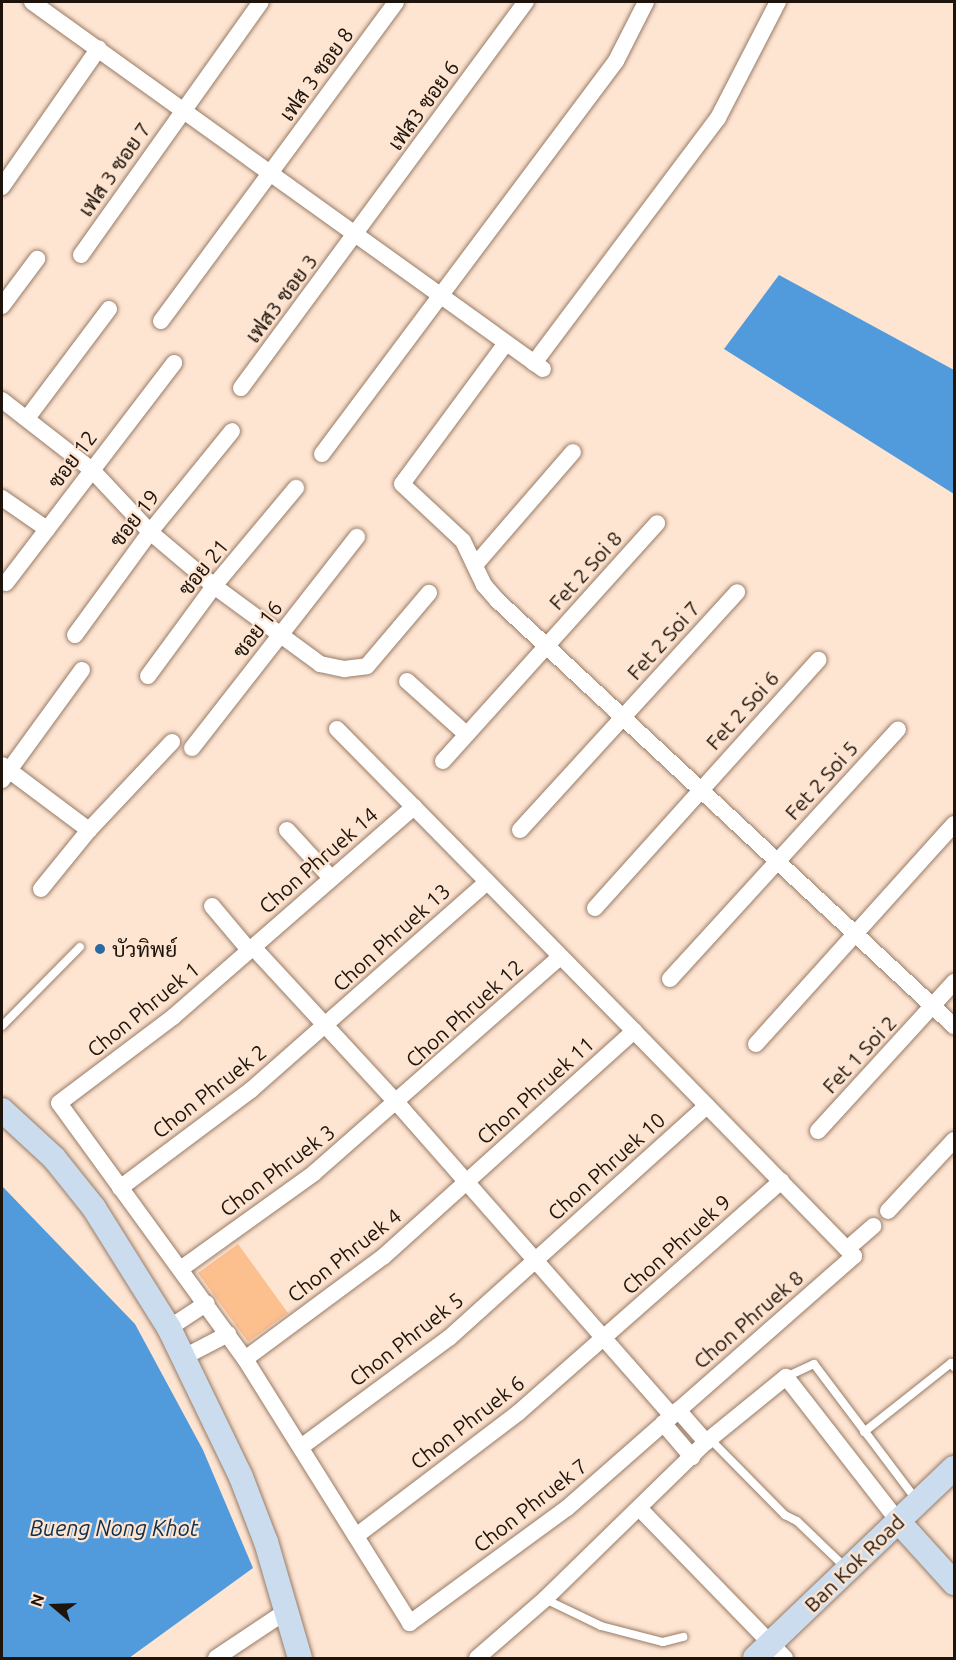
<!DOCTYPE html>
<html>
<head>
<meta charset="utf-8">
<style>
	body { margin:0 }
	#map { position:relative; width:956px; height:1660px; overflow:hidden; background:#fee5d2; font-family:Ubuntu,Sarabun,sans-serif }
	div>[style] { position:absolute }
	.green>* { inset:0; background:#fcbf8e }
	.water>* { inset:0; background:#519adc }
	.roads { filter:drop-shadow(0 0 2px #977b66) drop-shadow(0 0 2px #977b66) }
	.lane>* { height:8px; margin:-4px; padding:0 4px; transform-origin:4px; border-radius:4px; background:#fff }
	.street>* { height:16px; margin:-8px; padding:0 8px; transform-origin:8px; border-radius:8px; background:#fff }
	.secondary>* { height:24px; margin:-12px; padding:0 12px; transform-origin:12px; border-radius:12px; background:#cadced }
	.dots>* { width:16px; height:16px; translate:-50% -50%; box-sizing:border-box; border:3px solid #fee5d2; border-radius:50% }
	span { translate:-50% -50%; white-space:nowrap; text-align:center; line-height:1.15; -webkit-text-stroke:4.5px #fee5d2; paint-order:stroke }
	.street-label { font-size:21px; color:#1e140b }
	.poi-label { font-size:21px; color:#1e140b }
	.left { translate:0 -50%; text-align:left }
	.water-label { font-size:22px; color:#102f4a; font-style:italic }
	.frame { position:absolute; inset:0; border:3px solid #1e140b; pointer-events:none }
	.north { position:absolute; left:24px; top:1576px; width:60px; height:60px; -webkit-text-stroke:4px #fee5d2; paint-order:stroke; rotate:289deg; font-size:16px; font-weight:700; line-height:24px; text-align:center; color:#1e140b }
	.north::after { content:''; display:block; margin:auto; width:21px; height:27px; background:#1e140b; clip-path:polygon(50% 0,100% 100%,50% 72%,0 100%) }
</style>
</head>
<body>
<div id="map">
	<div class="green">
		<div style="clip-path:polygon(238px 1244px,288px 1313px,248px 1342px,198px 1273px)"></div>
	</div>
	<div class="water">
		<div style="clip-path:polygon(779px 275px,954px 370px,954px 494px,724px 349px)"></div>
		<div style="clip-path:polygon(2px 1186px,135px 1324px,203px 1450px,253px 1568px,129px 1658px,2px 1658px)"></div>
	</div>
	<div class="roads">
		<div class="lane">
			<div style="left:2px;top:1026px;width:111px;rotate:-45.4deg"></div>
			<div style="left:786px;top:1377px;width:31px;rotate:-25deg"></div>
			<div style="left:814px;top:1364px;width:173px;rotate:53deg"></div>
			<div style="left:864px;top:1432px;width:111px;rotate:-38.4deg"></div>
			<div style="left:951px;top:1363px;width:5px;rotate:53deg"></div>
			<div style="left:710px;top:1439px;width:107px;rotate:45.4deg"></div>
			<div style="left:785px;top:1515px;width:13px;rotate:27deg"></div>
			<div style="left:797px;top:1521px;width:68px;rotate:43.8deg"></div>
			<div style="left:545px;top:1599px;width:62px;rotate:25.7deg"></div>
			<div style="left:601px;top:1626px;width:64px;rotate:14.5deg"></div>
			<div style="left:663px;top:1642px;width:21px;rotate:-14deg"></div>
		</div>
		<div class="street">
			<div style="left:32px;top:2px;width:629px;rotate:35.69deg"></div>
			<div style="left:2px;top:187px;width:169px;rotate:-55.1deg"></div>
			<div style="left:81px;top:255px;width:310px;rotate:-54.6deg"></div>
			<div style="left:2px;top:306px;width:59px;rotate:-53.3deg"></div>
			<div style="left:161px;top:321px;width:396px;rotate:-53.6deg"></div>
			<div style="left:506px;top:343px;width:175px;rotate:126.4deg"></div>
			<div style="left:402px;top:484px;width:83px;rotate:43.1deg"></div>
			<div style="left:463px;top:541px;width:49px;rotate:64.5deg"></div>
			<div style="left:484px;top:585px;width:20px;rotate:49deg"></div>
			<div style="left:497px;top:600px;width:625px;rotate:42.99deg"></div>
			<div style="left:534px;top:363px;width:306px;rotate:-53.1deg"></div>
			<div style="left:718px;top:118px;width:131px;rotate:-62.7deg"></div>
			<div style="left:241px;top:388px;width:480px;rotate:-53.6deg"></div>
			<div style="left:2px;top:400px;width:114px;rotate:37.9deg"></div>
			<div style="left:92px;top:470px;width:85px;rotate:46.9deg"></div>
			<div style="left:150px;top:532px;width:84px;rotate:40.2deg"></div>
			<div style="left:214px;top:586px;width:132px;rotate:36.3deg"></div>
			<div style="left:320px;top:664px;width:25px;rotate:12deg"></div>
			<div style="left:344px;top:669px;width:23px;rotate:-7deg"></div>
			<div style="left:367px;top:666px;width:96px;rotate:-49.7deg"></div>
			<div style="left:28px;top:417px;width:135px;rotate:-53.1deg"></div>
			<div style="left:322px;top:454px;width:491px;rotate:-53.2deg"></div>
			<div style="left:616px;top:61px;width:66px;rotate:-63deg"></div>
			<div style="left:2px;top:498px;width:55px;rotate:34.6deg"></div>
			<div style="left:476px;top:564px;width:148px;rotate:-49.1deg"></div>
			<div style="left:6px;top:583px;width:277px;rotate:-52.6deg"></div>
			<div style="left:75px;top:635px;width:127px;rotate:-53.9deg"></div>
			<div style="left:150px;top:532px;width:130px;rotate:-50.9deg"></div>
			<div style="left:148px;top:676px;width:112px;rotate:-53.7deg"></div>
			<div style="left:214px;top:586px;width:128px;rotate:-50.1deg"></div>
			<div style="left:407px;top:681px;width:79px;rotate:41.9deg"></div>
			<div style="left:337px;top:729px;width:110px;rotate:45.4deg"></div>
			<div style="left:414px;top:807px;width:314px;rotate:45.5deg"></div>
			<div style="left:634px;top:1031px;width:305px;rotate:45.7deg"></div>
			<div style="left:847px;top:1249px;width:10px;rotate:45deg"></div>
			<div style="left:854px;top:1256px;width:382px;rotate:138.7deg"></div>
			<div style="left:567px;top:1508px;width:195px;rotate:143.8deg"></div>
			<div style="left:410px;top:1623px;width:311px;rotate:-122deg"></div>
			<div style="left:245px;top:1359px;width:316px;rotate:-126deg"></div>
			<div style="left:59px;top:1103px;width:143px;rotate:-37deg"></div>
			<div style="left:173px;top:1017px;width:320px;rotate:-41.1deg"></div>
			<div style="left:192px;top:748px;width:268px;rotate:-52deg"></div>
			<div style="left:443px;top:761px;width:320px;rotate:-48deg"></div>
			<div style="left:2px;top:765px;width:109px;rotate:36.8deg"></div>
			<div style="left:2px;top:780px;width:136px;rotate:-54deg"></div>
			<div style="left:287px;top:830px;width:65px;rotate:47.5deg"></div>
			<div style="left:520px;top:830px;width:322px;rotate:-47.6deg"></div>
			<div style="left:41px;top:889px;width:76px;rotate:-50.9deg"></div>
			<div style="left:89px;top:830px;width:121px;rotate:-46.7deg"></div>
			<div style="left:212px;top:906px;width:57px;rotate:49.9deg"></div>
			<div style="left:595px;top:908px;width:334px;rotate:-48deg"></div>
			<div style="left:253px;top:947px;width:214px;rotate:47.3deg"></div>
			<div style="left:398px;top:1104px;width:415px;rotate:48.7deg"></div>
			<div style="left:670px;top:979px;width:338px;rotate:-47.6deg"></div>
			<div style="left:756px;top:1044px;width:296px;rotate:-48deg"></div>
			<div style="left:818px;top:1131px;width:202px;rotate:-47.6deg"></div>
			<div style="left:120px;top:1188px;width:164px;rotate:-36.8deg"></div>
			<div style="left:251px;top:1090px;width:315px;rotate:-41.4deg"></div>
			<div style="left:888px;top:1211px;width:97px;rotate:-47.1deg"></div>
			<div style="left:847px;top:1249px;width:35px;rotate:-41deg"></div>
			<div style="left:182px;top:1268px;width:163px;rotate:-35.7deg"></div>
			<div style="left:314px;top:1173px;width:327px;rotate:-41.3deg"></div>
			<div style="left:169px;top:1328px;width:45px;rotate:-33.3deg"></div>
			<div style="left:184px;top:1357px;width:50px;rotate:-27.6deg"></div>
			<div style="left:245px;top:1359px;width:172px;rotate:-36.5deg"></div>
			<div style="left:383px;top:1257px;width:338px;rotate:-42deg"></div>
			<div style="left:678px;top:1410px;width:43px;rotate:48.8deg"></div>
			<div style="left:663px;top:1423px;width:45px;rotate:49.5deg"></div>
			<div style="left:301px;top:1447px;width:184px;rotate:-36.4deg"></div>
			<div style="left:449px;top:1338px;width:347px;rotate:-42deg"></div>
			<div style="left:640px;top:1509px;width:208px;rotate:45.8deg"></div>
			<div style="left:356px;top:1536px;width:203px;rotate:-37.2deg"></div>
			<div style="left:518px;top:1413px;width:351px;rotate:-41.4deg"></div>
			<div style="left:216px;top:1658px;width:87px;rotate:-33.7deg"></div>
			<div style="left:477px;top:1658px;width:90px;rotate:-40.9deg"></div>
			<div style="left:545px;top:1599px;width:225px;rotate:-44.3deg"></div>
			<div style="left:706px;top:1442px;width:103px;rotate:-39.1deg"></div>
			<div style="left:786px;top:1377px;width:182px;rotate:52.1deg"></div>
		</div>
		<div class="secondary">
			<div style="left:2px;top:1110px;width:71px;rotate:42.7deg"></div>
			<div style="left:54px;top:1158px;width:64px;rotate:51.3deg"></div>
			<div style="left:94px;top:1208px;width:142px;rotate:58deg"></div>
			<div style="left:169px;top:1328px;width:165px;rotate:64.2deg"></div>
			<div style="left:241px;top:1477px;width:70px;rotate:69deg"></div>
			<div style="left:266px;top:1542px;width:121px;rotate:73.7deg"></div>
			<div style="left:898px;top:1521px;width:84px;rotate:47.9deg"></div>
			<div style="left:755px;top:1658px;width:275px;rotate:-43.7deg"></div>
		</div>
	</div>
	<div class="dots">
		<div style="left:100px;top:949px;background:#2b6aa1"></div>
	</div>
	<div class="street-label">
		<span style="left:316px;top:74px;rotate:-54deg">เฟส 3 ซอย 8</span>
		<span style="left:423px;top:105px;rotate:-54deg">เฟส3 ซอย 6</span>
		<span style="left:114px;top:169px;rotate:-55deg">เฟส 3 ซอย 7</span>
		<span style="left:281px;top:298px;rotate:-53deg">เฟส3 ซอย 3</span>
		<span style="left:72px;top:459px;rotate:-53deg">ซอย 12</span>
		<span style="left:134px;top:518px;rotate:-52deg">ซอย 19</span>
		<span style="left:203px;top:567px;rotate:-51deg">ซอย 21</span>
		<span style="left:585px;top:570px;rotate:-48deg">Fet 2 Soi 8</span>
		<span style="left:257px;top:629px;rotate:-52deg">ซอย 16</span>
		<span style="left:663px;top:640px;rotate:-48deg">Fet 2 Soi 7</span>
		<span style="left:742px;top:710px;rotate:-48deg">Fet 2 Soi 6</span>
		<span style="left:821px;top:780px;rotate:-48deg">Fet 2 Soi 5</span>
		<span style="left:318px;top:860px;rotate:-41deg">Chon Phruek 14</span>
		<span style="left:391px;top:937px;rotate:-42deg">Chon Phruek 13</span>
		<span style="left:143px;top:1009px;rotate:-39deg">Chon Phruek 1</span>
		<span style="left:464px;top:1013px;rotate:-42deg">Chon Phruek 12</span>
		<span style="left:859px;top:1054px;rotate:-47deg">Fet 1 Soi 2</span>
		<span style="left:535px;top:1090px;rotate:-42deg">Chon Phruek 11</span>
		<span style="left:209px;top:1091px;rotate:-38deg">Chon Phruek 2</span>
		<span style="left:606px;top:1166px;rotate:-42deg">Chon Phruek 10</span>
		<span style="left:277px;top:1170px;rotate:-37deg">Chon Phruek 3</span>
		<span style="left:676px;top:1244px;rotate:-42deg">Chon Phruek 9</span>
		<span style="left:344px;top:1255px;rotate:-38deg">Chon Phruek 4</span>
		<span style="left:748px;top:1319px;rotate:-41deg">Chon Phruek 8</span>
		<span style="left:406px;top:1339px;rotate:-38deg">Chon Phruek 5</span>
		<span style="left:467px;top:1422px;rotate:-38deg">Chon Phruek 6</span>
		<span style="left:530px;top:1505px;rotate:-38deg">Chon Phruek 7</span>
		<span style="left:854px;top:1563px;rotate:-44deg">Ban Kok Road</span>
	</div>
	<div class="poi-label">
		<span class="left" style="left:112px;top:949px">บัวทิพย์</span>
	</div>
	<div class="water-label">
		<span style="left:114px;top:1528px">Bueng Nong Khot</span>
	</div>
	<div class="frame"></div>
	<div class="north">N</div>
</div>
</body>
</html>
